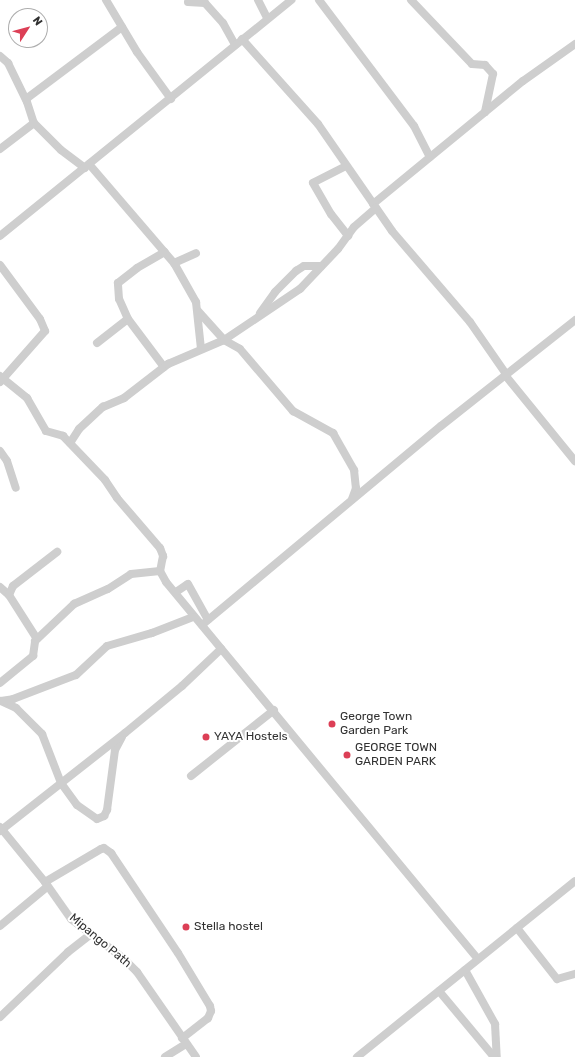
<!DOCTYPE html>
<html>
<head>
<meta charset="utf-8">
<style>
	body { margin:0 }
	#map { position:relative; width:575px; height:1057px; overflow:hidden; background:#fff; font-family:Rubik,sans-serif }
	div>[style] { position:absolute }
	.street>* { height:8px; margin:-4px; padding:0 4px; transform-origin:4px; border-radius:4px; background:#cecece }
	.dots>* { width:11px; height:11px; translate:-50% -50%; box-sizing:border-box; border:2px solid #fff; border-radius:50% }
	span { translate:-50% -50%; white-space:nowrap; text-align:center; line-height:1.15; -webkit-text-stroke:4px #fff; paint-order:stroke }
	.poi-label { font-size:12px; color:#313131 }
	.left { translate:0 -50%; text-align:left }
	.street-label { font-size:12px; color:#313131 }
	.north { position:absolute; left:8px; top:8px; width:40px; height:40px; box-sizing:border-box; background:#fff; border:1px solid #adadad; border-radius:50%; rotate:54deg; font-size:11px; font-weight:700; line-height:16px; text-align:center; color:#313131 }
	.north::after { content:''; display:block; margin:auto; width:14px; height:18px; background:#dc3f56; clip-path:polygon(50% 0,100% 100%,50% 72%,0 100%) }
</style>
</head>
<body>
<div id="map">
	<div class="street">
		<div style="left:106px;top:0;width:61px;rotate:59.2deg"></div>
		<div style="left:137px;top:52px;width:58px;rotate:54.1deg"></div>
		<div style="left:258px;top:0;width:20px;rotate:63deg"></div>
		<div style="left:319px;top:0;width:158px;rotate:53deg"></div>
		<div style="left:414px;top:126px;width:35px;rotate:63deg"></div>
		<div style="left:411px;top:0;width:88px;rotate:46.4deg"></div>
		<div style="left:472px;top:64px;width:13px;rotate:4deg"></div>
		<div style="left:485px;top:65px;width:12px;rotate:48deg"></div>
		<div style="left:493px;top:74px;width:39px;rotate:102deg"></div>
		<div style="left:188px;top:2px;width:17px;rotate:3deg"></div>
		<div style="left:205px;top:3px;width:27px;rotate:48deg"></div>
		<div style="left:223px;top:23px;width:25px;rotate:61deg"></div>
		<div style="left:242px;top:39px;width:114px;rotate:48.2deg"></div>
		<div style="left:318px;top:124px;width:130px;rotate:55.3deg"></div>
		<div style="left:392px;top:231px;width:120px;rotate:49.4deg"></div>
		<div style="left:470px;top:322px;width:63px;rotate:55.3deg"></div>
		<div style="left:0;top:56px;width:11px;rotate:41deg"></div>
		<div style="left:8px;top:63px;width:43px;rotate:64deg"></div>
		<div style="left:27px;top:102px;width:22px;rotate:72deg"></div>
		<div style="left:34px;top:123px;width:43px;rotate:142.6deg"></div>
		<div style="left:26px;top:99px;width:120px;rotate:-36.9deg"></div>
		<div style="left:34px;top:123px;width:38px;rotate:45deg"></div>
		<div style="left:61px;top:150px;width:30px;rotate:37deg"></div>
		<div style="left:89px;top:164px;width:130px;rotate:49.4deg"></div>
		<div style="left:174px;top:263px;width:45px;rotate:60.6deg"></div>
		<div style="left:196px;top:302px;width:47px;rotate:83.9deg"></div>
		<div style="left:346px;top:166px;width:37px;rotate:153deg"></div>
		<div style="left:313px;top:183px;width:36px;rotate:60deg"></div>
		<div style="left:331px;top:214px;width:28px;rotate:52deg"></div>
		<div style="left:373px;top:204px;width:194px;rotate:-39.4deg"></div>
		<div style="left:523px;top:81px;width:64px;rotate:-35.4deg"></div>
		<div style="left:0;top:236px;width:375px;rotate:-39deg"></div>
		<div style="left:174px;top:263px;width:24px;rotate:-24deg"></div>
		<div style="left:0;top:265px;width:67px;rotate:53.5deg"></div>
		<div style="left:40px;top:319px;width:13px;rotate:67deg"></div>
		<div style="left:45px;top:331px;width:68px;rotate:131.4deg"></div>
		<div style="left:198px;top:311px;width:39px;rotate:48deg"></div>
		<div style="left:224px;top:340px;width:92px;rotate:-33.9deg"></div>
		<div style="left:300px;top:289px;width:55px;rotate:-46.5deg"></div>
		<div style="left:338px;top:249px;width:27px;rotate:-54deg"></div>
		<div style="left:354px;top:227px;width:29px;rotate:-41deg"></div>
		<div style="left:260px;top:313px;width:26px;rotate:-54deg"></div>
		<div style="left:275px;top:292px;width:30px;rotate:-45deg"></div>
		<div style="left:296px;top:271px;width:9px;rotate:-32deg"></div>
		<div style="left:304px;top:266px;width:17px"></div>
		<div style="left:97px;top:343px;width:39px;rotate:-38deg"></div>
		<div style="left:164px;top:367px;width:60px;rotate:-126.9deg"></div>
		<div style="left:128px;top:319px;width:22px;rotate:-114deg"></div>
		<div style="left:119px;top:299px;width:16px;rotate:-94deg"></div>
		<div style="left:118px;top:283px;width:24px;rotate:-38deg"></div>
		<div style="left:137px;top:268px;width:32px;rotate:-30deg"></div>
		<div style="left:505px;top:375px;width:111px;rotate:50.9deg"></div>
		<div style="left:0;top:376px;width:35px;rotate:39deg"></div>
		<div style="left:27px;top:398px;width:38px;rotate:60deg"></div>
		<div style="left:46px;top:431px;width:18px;rotate:16deg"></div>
		<div style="left:63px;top:436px;width:61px;rotate:46.3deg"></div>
		<div style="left:105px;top:480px;width:22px;rotate:56deg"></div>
		<div style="left:117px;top:498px;width:66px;rotate:49.3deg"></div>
		<div style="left:160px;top:548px;width:9px;rotate:69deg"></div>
		<div style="left:163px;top:556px;width:15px;rotate:101deg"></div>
		<div style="left:160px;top:571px;width:13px;rotate:61deg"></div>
		<div style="left:166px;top:582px;width:489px;rotate:50.4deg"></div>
		<div style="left:70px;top:443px;width:17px;rotate:-57deg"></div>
		<div style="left:79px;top:429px;width:33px;rotate:-43deg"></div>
		<div style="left:103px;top:407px;width:23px;rotate:-23deg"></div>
		<div style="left:124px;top:398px;width:56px;rotate:-37.7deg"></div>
		<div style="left:168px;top:364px;width:61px;rotate:-23.2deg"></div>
		<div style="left:224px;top:340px;width:18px;rotate:29deg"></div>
		<div style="left:240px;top:349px;width:82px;rotate:49.5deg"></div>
		<div style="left:293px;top:411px;width:46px;rotate:28.8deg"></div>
		<div style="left:333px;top:433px;width:43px;rotate:60.4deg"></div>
		<div style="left:354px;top:470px;width:18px;rotate:84deg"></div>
		<div style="left:356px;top:488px;width:12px;rotate:110deg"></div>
		<div style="left:0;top:451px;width:12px;rotate:55deg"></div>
		<div style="left:7px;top:461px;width:28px;rotate:72deg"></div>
		<div style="left:0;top:587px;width:12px;rotate:42deg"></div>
		<div style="left:176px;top:592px;width:14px;rotate:-34deg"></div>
		<div style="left:188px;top:584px;width:41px;rotate:60.9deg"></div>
		<div style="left:202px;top:625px;width:311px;rotate:-39.8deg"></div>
		<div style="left:441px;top:426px;width:171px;rotate:-38.3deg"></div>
		<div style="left:37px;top:639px;width:52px;rotate:-122.5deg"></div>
		<div style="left:9px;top:595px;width:10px;rotate:-66deg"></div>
		<div style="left:13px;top:586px;width:56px;rotate:-37.7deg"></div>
		<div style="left:0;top:683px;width:43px;rotate:-39.3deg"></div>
		<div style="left:33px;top:656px;width:15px;rotate:-82deg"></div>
		<div style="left:35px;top:641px;width:54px;rotate:-43.5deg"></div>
		<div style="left:74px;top:604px;width:37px;rotate:-24deg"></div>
		<div style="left:108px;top:589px;width:27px;rotate:-33deg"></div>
		<div style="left:131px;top:574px;width:29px;rotate:-6deg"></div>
		<div style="left:1px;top:701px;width:17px;rotate:25deg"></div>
		<div style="left:16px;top:708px;width:37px;rotate:45deg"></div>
		<div style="left:42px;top:734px;width:53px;rotate:68.8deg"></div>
		<div style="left:61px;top:783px;width:27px;rotate:54deg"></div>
		<div style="left:77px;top:805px;width:24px;rotate:35deg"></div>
		<div style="left:97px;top:819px;width:8px;rotate:-23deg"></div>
		<div style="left:104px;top:816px;width:7px;rotate:-63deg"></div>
		<div style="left:107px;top:810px;width:61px;rotate:-82.4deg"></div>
		<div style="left:115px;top:750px;width:15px;rotate:-62deg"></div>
		<div style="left:1px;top:701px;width:12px;rotate:-9deg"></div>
		<div style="left:13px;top:699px;width:67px;rotate:-20.9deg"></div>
		<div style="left:76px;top:675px;width:42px;rotate:-43.1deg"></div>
		<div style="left:107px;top:646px;width:47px;rotate:-16.1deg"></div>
		<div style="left:152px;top:633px;width:44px;rotate:-21.3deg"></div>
		<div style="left:191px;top:776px;width:106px;rotate:-38.5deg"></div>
		<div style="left:0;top:827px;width:71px;rotate:50.7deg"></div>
		<div style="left:45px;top:882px;width:45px;rotate:54.9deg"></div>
		<div style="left:71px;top:919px;width:65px;rotate:36.9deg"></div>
		<div style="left:123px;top:958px;width:20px;rotate:45deg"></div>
		<div style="left:137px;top:972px;width:103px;rotate:55.2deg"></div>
		<div style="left:0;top:831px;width:159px;rotate:-38.1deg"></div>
		<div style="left:125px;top:733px;width:74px;rotate:-39.5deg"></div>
		<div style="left:182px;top:686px;width:54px;rotate:-43.5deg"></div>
		<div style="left:45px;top:882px;width:65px;rotate:-30.5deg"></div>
		<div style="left:101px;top:849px;width:3px;rotate:-18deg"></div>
		<div style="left:104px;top:848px;width:9px;rotate:36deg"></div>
		<div style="left:111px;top:853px;width:120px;rotate:56.2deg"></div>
		<div style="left:178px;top:953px;width:62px;rotate:58.9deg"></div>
		<div style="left:210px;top:1006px;width:5px;rotate:79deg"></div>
		<div style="left:211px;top:1011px;width:8px;rotate:113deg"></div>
		<div style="left:208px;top:1018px;width:33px;rotate:142deg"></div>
		<div style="left:0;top:926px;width:62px;rotate:-39.8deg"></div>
		<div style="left:517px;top:928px;width:65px;rotate:51.9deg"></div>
		<div style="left:557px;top:979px;width:19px;rotate:-16deg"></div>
		<div style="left:465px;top:970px;width:62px;rotate:60.9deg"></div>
		<div style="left:495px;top:1024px;width:33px;rotate:87deg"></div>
		<div style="left:439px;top:991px;width:86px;rotate:50.2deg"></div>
		<div style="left:0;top:1017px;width:94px;rotate:-43.7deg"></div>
		<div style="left:68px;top:952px;width:28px;rotate:-38deg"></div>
		<div style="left:165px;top:1057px;width:25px;rotate:-32deg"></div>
		<div style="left:357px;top:1057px;width:280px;rotate:-38.9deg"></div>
	</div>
	<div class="dots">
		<div style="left:332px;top:724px;background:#dc3f56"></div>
		<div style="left:206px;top:737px;background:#dc3f56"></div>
		<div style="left:347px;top:755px;background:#dc3f56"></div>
		<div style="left:186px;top:927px;background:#dc3f56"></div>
	</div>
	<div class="poi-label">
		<span class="left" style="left:340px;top:724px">George Town<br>Garden Park</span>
		<span class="left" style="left:214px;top:737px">YAYA Hostels</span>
		<span class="left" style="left:355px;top:755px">GEORGE TOWN<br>GARDEN PARK</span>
		<span class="left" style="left:194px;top:927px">Stella hostel</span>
	</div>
	<div class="street-label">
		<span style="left:100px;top:941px;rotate:40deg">Mipango Path</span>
	</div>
	<div class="north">N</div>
</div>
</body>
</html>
